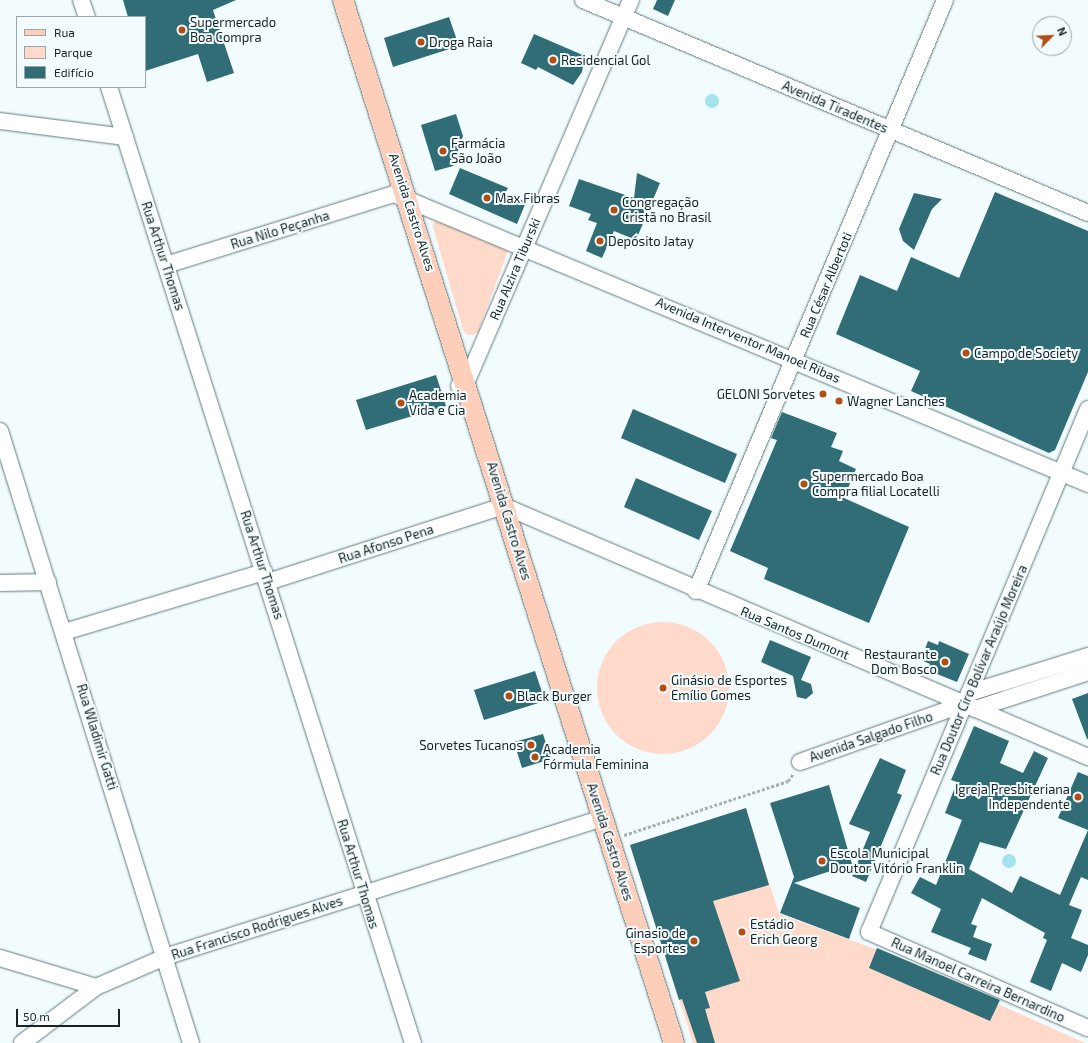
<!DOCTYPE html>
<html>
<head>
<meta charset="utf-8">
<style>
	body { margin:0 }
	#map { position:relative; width:1088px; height:1043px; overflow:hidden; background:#f2fcfe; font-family:"Exo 2",sans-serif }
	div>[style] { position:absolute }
	.green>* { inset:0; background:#ffd9c9 }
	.round { border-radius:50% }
	.water>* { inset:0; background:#a6e3ed }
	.building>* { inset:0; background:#316d76 }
	.path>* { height:2.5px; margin-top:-1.25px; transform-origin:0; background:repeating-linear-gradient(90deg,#a8b2b3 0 3px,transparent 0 5px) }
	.roads { filter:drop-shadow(0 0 1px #61797d) drop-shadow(0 0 1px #61797d) }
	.minor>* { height:16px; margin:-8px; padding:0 8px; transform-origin:8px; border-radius:8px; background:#fff }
	.major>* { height:20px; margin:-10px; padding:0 10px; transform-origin:10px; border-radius:10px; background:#fdceb9 }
	.dots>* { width:11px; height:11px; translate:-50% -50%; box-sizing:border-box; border:2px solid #f2fcfe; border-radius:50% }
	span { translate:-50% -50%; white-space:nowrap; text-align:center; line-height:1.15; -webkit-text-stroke:4px #f2fcfe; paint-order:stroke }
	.poi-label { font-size:13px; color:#192324 }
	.left { translate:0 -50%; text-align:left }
	.right { translate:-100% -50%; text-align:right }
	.street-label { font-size:13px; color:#192324 }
	.legend { position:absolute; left:16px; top:16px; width:130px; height:72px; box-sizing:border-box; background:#f2fcfe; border:1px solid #9ba5a7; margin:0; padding:5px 7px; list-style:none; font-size:12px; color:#192324 }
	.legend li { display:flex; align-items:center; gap:8px; height:20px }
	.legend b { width:20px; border:1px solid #9ba5a7 }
	.north { position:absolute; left:1032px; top:16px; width:40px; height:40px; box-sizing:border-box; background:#f2fcfe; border:1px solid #9ba5a7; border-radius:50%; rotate:66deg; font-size:11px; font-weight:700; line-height:16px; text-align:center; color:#192324 }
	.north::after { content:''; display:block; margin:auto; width:14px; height:18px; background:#b14e14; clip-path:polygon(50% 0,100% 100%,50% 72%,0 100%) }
	.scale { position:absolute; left:16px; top:1009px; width:104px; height:18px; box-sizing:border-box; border:2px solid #192324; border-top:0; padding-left:5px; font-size:12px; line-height:14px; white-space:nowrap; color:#192324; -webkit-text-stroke:3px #f2fcfe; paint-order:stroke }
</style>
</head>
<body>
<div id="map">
	<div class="green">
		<div style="clip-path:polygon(440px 220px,508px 251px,478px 332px,473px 335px,467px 335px,463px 330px,433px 227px,433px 223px)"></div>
		<div class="round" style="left:597px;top:622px;width:132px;height:132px"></div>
		<div style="clip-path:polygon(746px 808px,779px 914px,875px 949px,1085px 1043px,693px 1043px,630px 845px)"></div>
	</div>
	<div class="water">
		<div class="round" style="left:705px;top:94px;width:14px;height:14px"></div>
		<div class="round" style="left:1002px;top:854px;width:14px;height:14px"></div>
	</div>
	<div class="building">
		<div style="clip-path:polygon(123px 0,236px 0,213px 10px,234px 73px,207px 82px,198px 54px,145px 71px,145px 17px,128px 17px)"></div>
		<div style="clip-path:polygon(657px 0,675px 0,668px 16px,653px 9px)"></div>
		<div style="clip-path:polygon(449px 17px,459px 46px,393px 67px,384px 38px)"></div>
		<div style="clip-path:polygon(534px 34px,585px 56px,582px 72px,573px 85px,538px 67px,536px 70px,521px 63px)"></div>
		<div style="clip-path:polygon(456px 114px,463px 136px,453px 166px,435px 171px,421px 125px)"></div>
		<div style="clip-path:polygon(460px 168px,508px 188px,505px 193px,526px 202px,517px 224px,449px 194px)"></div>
		<div style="clip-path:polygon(637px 173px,660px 183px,636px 240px,614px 231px,602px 258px,586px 251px,597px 223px,588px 220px,591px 214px,569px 206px,579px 179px,634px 198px)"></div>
		<div style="clip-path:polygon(995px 192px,1088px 231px,1088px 372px,1055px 450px,1049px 453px,911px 391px,920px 371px,836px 334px,860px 275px,897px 291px,911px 257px,959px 278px)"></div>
		<div style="clip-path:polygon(914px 193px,942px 199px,932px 209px,914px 250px,903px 241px,899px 229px)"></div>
		<div style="clip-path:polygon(436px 375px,446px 406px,366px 430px,356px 400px)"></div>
		<div style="clip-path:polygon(633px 409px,737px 454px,725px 483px,621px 438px)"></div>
		<div style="clip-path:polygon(782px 412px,837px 433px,831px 447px,843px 451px,839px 461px,856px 469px,844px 498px,909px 527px,869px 623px,764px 579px,768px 568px,730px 551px,777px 440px,771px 438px)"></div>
		<div style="clip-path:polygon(636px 478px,712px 511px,699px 540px,624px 507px)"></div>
		<div style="clip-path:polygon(770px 640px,811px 657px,801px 680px,811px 684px,813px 693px,806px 699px,797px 697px,793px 676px,761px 662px)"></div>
		<div style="clip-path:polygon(928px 641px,938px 645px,939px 641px,969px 654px,957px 682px,927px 670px,930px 664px,921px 660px)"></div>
		<div style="clip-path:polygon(535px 671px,545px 701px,484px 720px,474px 690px)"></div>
		<div style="clip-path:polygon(1088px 693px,1088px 739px,1087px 739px,1072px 699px)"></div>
		<div style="clip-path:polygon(974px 726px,1009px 741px,1000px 763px,1023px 773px,1034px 751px,1048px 758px,1006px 849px,980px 842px,969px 869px,1012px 893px,1020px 876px,1060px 895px,1088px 830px,1058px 818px,1078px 772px,1088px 776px,1088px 880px,1081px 877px,1069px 905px,1082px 910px,1071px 938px,1088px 945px,1088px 955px,1081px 972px,1062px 963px,1051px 991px,1030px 982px,1047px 940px,1043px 938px,1045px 933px,982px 898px,971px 924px,977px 926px,973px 937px,992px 944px,986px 961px,968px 954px,971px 948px,931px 932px,941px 909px,911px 893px,920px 877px,936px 885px,962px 820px,945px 813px,957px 782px,951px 780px)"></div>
		<div style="clip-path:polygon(543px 734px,551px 759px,522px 768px,514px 742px)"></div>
		<div style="clip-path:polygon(880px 758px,906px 770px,897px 793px,902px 795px,866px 882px,852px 876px,870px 832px,849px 824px)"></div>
		<div style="clip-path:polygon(829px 785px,852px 864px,794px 883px,860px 908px,849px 939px,780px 913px,794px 877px,770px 803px)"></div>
		<div style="clip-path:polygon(746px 808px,769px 885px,713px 901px,740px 981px,705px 992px,710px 1008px,705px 1009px,715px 1043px,697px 1043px,682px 999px,679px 1000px,630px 845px)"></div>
		<div style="clip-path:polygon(877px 948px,1000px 1000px,990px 1021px,869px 968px)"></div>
	</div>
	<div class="path">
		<div style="left:624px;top:835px;width:173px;rotate:-18.2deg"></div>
		<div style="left:788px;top:781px;width:9px;rotate:-54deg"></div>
	</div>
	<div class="roads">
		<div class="minor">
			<div style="left:81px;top:0;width:18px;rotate:71deg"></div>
			<div style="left:583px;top:0;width:548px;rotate:22.87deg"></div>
			<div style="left:109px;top:87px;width:1003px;rotate:72.36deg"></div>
			<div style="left:0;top:121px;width:126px;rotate:7.3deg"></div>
			<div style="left:166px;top:265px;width:239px;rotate:-17.3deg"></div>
			<div style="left:394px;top:194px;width:752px;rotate:22.68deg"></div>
			<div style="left:459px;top:386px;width:8px;rotate:-23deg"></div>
			<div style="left:466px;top:383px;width:417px;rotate:-66.7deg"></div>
			<div style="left:1088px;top:409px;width:567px;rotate:112.72deg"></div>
			<div style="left:869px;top:932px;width:239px;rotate:23.7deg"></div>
			<div style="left:0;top:431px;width:641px;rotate:72.67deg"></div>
			<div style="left:268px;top:582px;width:248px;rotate:-17.9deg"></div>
			<div style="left:504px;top:506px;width:636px;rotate:23.26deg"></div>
			<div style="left:0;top:583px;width:48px;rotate:-1.2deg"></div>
			<div style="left:696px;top:591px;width:641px;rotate:-67.15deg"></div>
			<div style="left:64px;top:632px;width:209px;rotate:-16.7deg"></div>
			<div style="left:969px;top:693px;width:125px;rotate:-17.3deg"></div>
			<div style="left:975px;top:709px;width:119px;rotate:-18.1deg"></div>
			<div style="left:800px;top:762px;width:174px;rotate:-19.5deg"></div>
			<div style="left:0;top:958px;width:100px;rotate:16.8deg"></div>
			<div style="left:22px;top:1043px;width:93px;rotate:-37.1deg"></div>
			<div style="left:96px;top:987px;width:75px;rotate:-23.5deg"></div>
			<div style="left:165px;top:957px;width:460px;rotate:-17.6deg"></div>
		</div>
		<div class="major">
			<div style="left:343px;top:0;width:1094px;rotate:72.39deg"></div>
		</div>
	</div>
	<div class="dots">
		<div style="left:182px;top:30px;background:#b14e14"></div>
		<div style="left:421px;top:42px;background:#b14e14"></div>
		<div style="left:553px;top:60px;background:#b14e14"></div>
		<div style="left:443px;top:151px;background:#b14e14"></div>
		<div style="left:487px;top:198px;background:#b14e14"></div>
		<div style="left:614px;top:210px;background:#b14e14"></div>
		<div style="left:600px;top:241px;background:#b14e14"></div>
		<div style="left:966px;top:353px;background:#b14e14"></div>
		<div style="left:823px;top:394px;background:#b14e14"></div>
		<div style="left:839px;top:401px;background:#b14e14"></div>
		<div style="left:401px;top:403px;background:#b14e14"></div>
		<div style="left:804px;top:484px;background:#b14e14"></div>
		<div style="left:945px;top:662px;background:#b14e14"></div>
		<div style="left:663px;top:688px;background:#b14e14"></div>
		<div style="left:509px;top:696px;background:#b14e14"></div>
		<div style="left:531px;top:745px;background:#b14e14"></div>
		<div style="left:535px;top:757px;background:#b14e14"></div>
		<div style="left:1078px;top:797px;background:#b14e14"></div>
		<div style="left:822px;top:861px;background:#b14e14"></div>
		<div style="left:742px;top:932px;background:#b14e14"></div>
		<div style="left:694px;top:941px;background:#b14e14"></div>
	</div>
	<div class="poi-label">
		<span class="left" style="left:190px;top:30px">Supermercado<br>Boa Compra</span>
		<span class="left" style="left:429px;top:42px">Droga Raia</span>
		<span class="left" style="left:561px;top:60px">Residencial Gol</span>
		<span class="left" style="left:451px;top:151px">Farmácia<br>São João</span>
		<span class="left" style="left:495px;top:198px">Max Fibras</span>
		<span class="left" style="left:622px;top:210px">Congregação<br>Cristã no Brasil</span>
		<span class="left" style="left:608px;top:241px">Depósito Jatay</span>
		<span class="left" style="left:974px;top:353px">Campo de Society</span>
		<span class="right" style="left:815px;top:394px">GELONI Sorvetes</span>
		<span class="left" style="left:409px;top:403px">Academia<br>Vida e Cia</span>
		<span class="left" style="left:847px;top:401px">Wagner Lanches</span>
		<span class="left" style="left:812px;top:484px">Supermercado Boa<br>Compra filial Locatelli</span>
		<span class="right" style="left:937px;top:662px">Restaurante<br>Dom Bosco</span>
		<span class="left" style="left:671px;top:688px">Ginásio de Esportes<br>Emílio Gomes</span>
		<span class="left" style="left:517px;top:696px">Black Burger</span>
		<span class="right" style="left:523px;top:745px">Sorvetes Tucanos</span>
		<span class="left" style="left:543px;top:757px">Academia<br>Fórmula Feminina</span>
		<span class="right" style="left:1070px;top:797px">Igreja Presbiteriana<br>Independente</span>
		<span class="left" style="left:830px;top:861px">Escola Municipal<br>Doutor Vitório Franklin</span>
		<span class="left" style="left:750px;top:932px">Estádio<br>Erich Georg</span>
		<span class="right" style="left:686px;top:941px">Ginasio de<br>Esportes</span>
	</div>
	<div class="street-label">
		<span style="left:835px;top:107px;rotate:23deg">Avenida Tiradentes</span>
		<span style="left:412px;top:212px;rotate:72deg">Avenida Castro Alves</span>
		<span style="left:280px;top:230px;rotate:-17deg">Rua Nilo Peçanha</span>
		<span style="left:163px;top:256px;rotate:72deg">Rua Arthur Thomas</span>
		<span style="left:515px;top:269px;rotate:-67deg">Rua Alzira Tiburski</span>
		<span style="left:826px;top:285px;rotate:-67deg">Rua César Albertoti</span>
		<span style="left:748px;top:340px;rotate:23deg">Avenida Interventor Manoel Ribas</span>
		<span style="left:509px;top:521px;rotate:73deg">Avenida Castro Alves</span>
		<span style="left:386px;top:544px;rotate:-18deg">Rua Afonso Pena</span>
		<span style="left:262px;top:565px;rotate:72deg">Rua Arthur Thomas</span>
		<span style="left:795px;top:633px;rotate:23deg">Rua Santos Dumont</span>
		<span style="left:979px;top:670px;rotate:-67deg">Rua Doutor Ciro Bolívar Araújo Moreira</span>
		<span style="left:97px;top:737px;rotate:73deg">Rua Wladimir Gatti</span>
		<span style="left:871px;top:737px;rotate:-19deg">Avenida Salgado Filho</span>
		<span style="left:610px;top:842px;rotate:72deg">Avenida Castro Alves</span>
		<span style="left:358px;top:874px;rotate:73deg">Rua Arthur Thomas</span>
		<span style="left:257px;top:928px;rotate:-18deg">Rua Francisco Rodrigues Alves</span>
		<span style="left:978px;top:980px;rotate:24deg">Rua Manoel Carreira Bernardino</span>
	</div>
	<ul class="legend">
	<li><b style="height:5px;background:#fdceb9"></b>Rua</li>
	<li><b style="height:11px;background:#ffd9c9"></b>Parque</li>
	<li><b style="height:11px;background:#316d76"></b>Edifício</li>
	</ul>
	<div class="north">N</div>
	<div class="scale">50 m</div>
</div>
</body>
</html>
